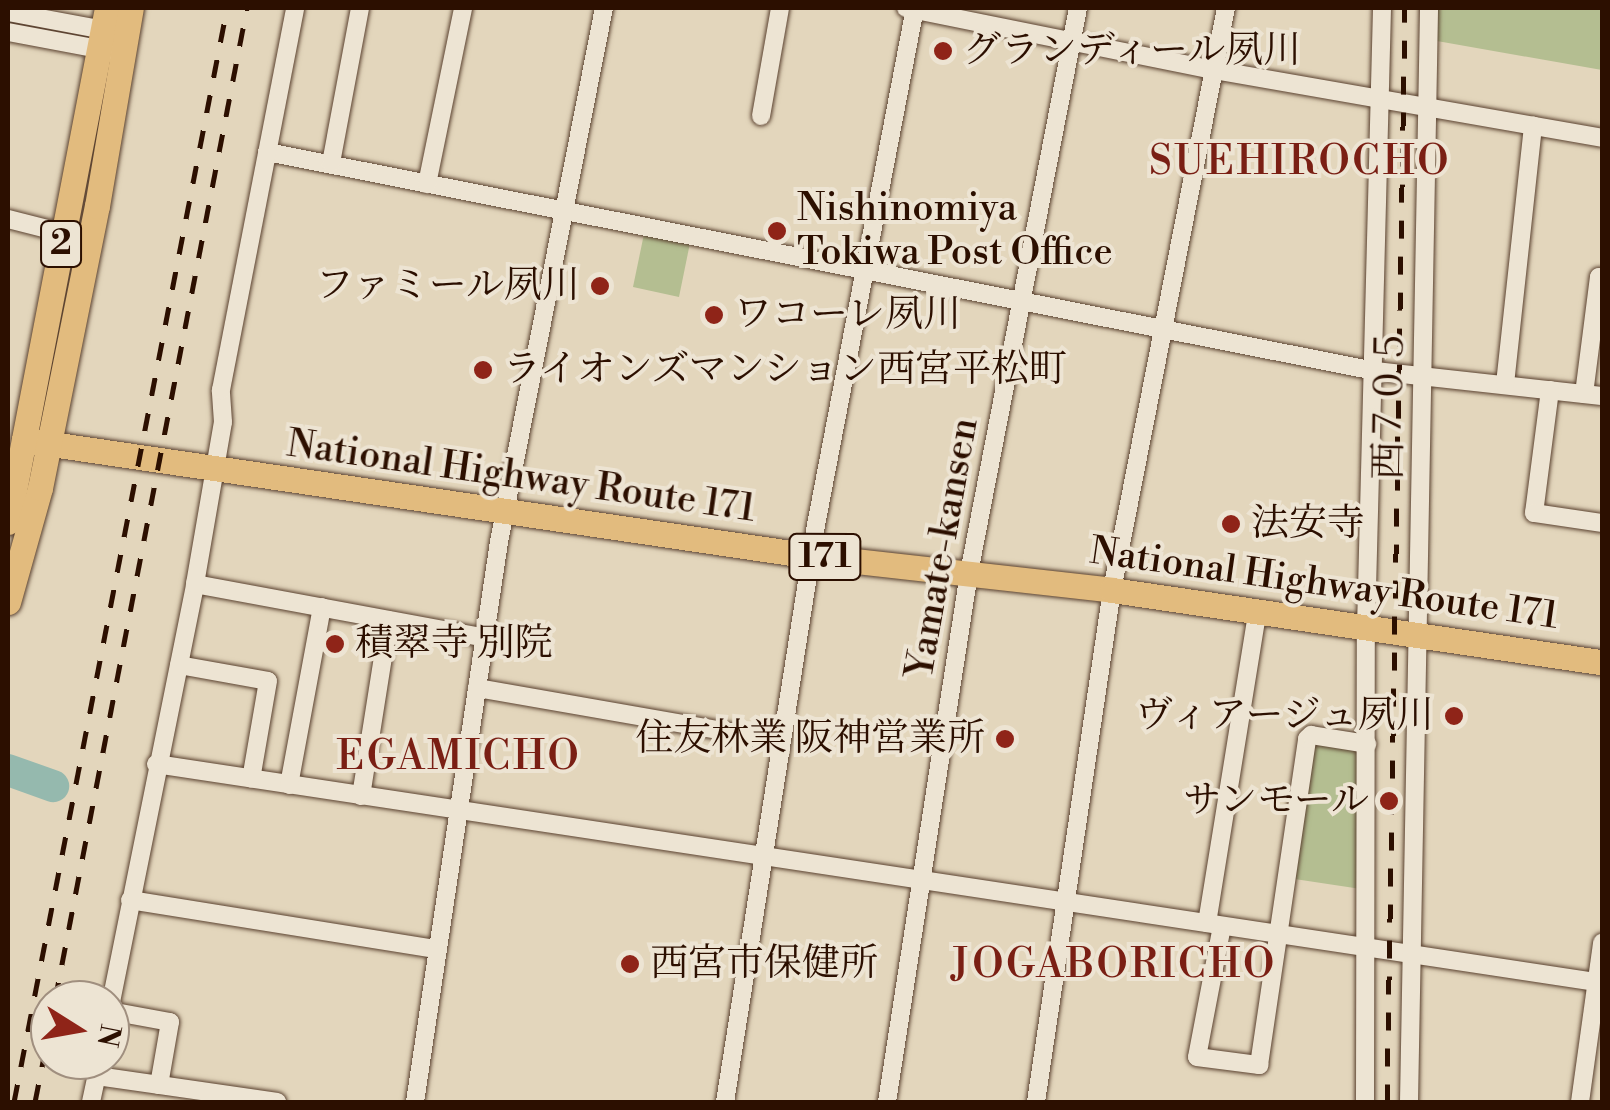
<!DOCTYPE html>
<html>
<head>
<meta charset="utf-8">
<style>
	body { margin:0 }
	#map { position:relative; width:1610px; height:1110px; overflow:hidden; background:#e3d6bc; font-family:"Libre Bodoni","Noto Serif JP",serif }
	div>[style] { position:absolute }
	.green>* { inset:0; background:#b4be91 }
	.river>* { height:32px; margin:-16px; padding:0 16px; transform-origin:16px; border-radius:16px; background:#95b9ae }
	.roads { filter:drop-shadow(0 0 2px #5a412f) drop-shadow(0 0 2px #5a412f) }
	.minor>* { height:18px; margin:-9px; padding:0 9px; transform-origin:9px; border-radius:9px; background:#ede4d3 }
	.highway>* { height:25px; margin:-12.5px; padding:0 12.5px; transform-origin:12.5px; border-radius:12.5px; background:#e2bb7e }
	.rail>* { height:5px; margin-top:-2.5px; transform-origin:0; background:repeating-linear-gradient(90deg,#2c0f00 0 18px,transparent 0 36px) }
	.dots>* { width:28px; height:28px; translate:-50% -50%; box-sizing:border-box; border:5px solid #ede4d3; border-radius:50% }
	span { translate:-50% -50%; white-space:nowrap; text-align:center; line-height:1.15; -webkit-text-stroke:8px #ede4d3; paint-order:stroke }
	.shield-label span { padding:2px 8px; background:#ede4d3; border:2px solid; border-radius:8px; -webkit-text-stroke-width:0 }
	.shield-label { font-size:35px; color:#2c0f00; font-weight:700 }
	.poi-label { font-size:38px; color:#2c0f00 }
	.left { translate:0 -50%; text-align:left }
	.right { translate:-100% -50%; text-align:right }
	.street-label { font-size:38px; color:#2c0f00 }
	.neighbourhood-label { font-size:40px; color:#7a1f14; letter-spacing:2.5px }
	.frame { position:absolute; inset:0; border:10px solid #2c0f00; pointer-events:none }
	.north { position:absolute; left:30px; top:980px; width:100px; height:100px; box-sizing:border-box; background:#ede4d3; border:2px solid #a08f7f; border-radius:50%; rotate:101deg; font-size:28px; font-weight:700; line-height:40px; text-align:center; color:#2c0f00 }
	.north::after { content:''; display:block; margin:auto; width:35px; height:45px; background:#8f2418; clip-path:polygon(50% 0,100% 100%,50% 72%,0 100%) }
</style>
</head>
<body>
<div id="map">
	<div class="green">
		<div style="clip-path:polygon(1437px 8px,1602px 8px,1602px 70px,1437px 41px)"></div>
		<div style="clip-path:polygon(644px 234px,690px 243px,679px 297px,633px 287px)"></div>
		<div style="clip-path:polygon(1318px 742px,1355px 749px,1364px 759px,1361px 889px,1288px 878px,1308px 755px)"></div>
	</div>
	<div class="river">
		<div style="left:8px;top:770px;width:48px;rotate:19.6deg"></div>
	</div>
	<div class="roads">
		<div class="minor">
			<div style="left:906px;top:8px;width:314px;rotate:11.4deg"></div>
			<div style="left:1214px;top:70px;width:394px;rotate:9.9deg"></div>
			<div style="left:8px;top:12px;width:104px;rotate:10.6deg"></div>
			<div style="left:8px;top:32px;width:104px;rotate:10.6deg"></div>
			<div style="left:761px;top:116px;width:110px;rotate:-80deg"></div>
			<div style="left:267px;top:152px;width:1129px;rotate:11.18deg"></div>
			<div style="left:1375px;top:371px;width:228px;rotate:6.3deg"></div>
			<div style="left:331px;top:163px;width:158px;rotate:-79.4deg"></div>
			<div style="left:427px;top:184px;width:180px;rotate:-78.4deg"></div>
			<div style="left:8px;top:219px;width:57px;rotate:14.3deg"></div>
			<div style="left:1505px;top:384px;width:260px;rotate:-83.8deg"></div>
			<div style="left:1550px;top:390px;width:124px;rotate:97.4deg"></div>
			<div style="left:1534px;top:513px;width:69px;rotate:8.4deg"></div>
			<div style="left:1584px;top:394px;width:118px;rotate:-82.7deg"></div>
			<div style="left:1599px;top:277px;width:3px"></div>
			<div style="left:195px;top:584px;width:295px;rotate:10.5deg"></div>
			<div style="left:179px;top:665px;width:90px;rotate:10.2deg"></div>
			<div style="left:268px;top:681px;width:99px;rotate:99.8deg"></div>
			<div style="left:477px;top:688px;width:308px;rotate:9.9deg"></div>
			<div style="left:156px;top:764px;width:1462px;rotate:8.61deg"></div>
			<div style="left:289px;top:785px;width:181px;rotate:-79.5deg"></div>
			<div style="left:361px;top:796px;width:178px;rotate:-81deg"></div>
			<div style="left:130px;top:900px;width:310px;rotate:9.1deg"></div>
			<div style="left:1207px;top:923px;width:314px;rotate:-80.8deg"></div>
			<div style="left:1222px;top:926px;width:133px;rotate:100.8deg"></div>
			<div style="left:1197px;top:1057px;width:63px;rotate:7.4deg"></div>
			<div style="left:1259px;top:1065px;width:330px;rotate:-81.6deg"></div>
			<div style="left:1307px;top:739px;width:6px;rotate:-45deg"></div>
			<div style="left:1311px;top:735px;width:57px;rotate:9.1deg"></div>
			<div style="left:110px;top:1007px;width:431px;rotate:-78.6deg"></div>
			<div style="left:195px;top:584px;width:164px;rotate:-80.2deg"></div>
			<div style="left:223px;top:422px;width:32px;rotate:-94deg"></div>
			<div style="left:221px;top:390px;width:389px;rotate:-79deg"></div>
			<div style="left:110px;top:1011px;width:61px;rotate:10.4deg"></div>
			<div style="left:170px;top:1022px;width:64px;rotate:99.9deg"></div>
			<div style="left:97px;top:1076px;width:182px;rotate:8.2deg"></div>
			<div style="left:91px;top:1102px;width:43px;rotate:-77.9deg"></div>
			<div style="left:415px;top:1102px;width:566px;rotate:-81.47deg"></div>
			<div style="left:499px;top:542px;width:544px;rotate:-78.88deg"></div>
			<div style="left:725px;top:1102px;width:584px;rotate:-81.04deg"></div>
			<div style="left:816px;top:525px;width:526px;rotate:-79.16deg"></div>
			<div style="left:887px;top:1102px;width:535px;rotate:-81.19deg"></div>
			<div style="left:969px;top:573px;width:575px;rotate:-79.08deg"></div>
			<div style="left:1036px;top:1102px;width:518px;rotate:-81.56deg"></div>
			<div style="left:1112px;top:590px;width:593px;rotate:-78.92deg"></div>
			<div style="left:1365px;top:1102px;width:474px;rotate:-89.9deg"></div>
			<div style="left:1366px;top:628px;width:620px;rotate:-88.52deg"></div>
			<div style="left:1409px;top:1102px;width:1094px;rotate:-88.95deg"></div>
			<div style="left:1580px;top:1102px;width:161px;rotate:-82.1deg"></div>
		</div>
		<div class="highway">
			<div style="left:24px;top:440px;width:796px;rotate:8.38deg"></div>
			<div style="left:811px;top:556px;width:303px;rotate:6.4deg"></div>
			<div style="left:1112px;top:590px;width:495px;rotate:8.4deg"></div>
			<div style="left:8px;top:522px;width:523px;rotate:-79.1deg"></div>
			<div style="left:8px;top:602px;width:118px;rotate:-74.3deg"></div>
			<div style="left:40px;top:488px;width:288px;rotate:-78.6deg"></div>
			<div style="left:97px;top:206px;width:201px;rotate:-80.3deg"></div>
		</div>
	</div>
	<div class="rail">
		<div style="left:55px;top:1000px;width:1010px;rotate:-79.05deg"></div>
		<div style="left:14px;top:1102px;width:1115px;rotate:-78.98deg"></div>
		<div style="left:35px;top:1102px;width:77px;rotate:-78.8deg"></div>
		<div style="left:1387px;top:1102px;width:1094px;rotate:-89.06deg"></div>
	</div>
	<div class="dots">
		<div style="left:943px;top:51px;background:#8f2418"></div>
		<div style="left:777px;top:231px;background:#8f2418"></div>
		<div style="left:600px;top:286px;background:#8f2418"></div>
		<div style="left:714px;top:315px;background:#8f2418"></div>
		<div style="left:483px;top:370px;background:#8f2418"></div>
		<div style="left:1231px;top:524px;background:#8f2418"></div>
		<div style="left:335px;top:644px;background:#8f2418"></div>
		<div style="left:1454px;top:716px;background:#8f2418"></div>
		<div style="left:1005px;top:739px;background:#8f2418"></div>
		<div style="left:1389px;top:801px;background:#8f2418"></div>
		<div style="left:630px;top:964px;background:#8f2418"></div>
	</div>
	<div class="shield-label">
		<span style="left:61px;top:244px">2</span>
		<span style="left:825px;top:557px">171</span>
	</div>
	<div class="poi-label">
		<span class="left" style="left:963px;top:51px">グランディール夙川</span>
		<span class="left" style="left:797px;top:231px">Nishinomiya<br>Tokiwa Post Office</span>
		<span class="right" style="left:580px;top:286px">ファミール夙川</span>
		<span class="left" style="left:734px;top:315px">ワコーレ夙川</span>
		<span class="left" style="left:503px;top:370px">ライオンズマンション西宮平松町</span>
		<span class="left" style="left:1251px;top:524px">法安寺</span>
		<span class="left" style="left:355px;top:644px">積翠寺 別院</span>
		<span class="right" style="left:1434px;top:716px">ヴィアージュ夙川</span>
		<span class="right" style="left:985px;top:739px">住友林業 阪神営業所</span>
		<span class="right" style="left:1369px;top:801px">サンモール</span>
		<span class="left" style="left:650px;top:964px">西宮市保健所</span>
	</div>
	<div class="street-label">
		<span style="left:1390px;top:404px;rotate:-89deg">西７０５</span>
		<span style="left:521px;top:477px;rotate:8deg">National Highway Route 171</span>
		<span style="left:943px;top:548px;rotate:-80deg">Yamate-kansen</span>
		<span style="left:1324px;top:584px;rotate:8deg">National Highway Route 171</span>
	</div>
	<div class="neighbourhood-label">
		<span style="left:1300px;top:162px">SUEHIROCHO</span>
		<span style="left:459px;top:757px">EGAMICHO</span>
		<span style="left:1114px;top:965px">JOGABORICHO</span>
	</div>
	<div class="frame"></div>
	<div class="north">N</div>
</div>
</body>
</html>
